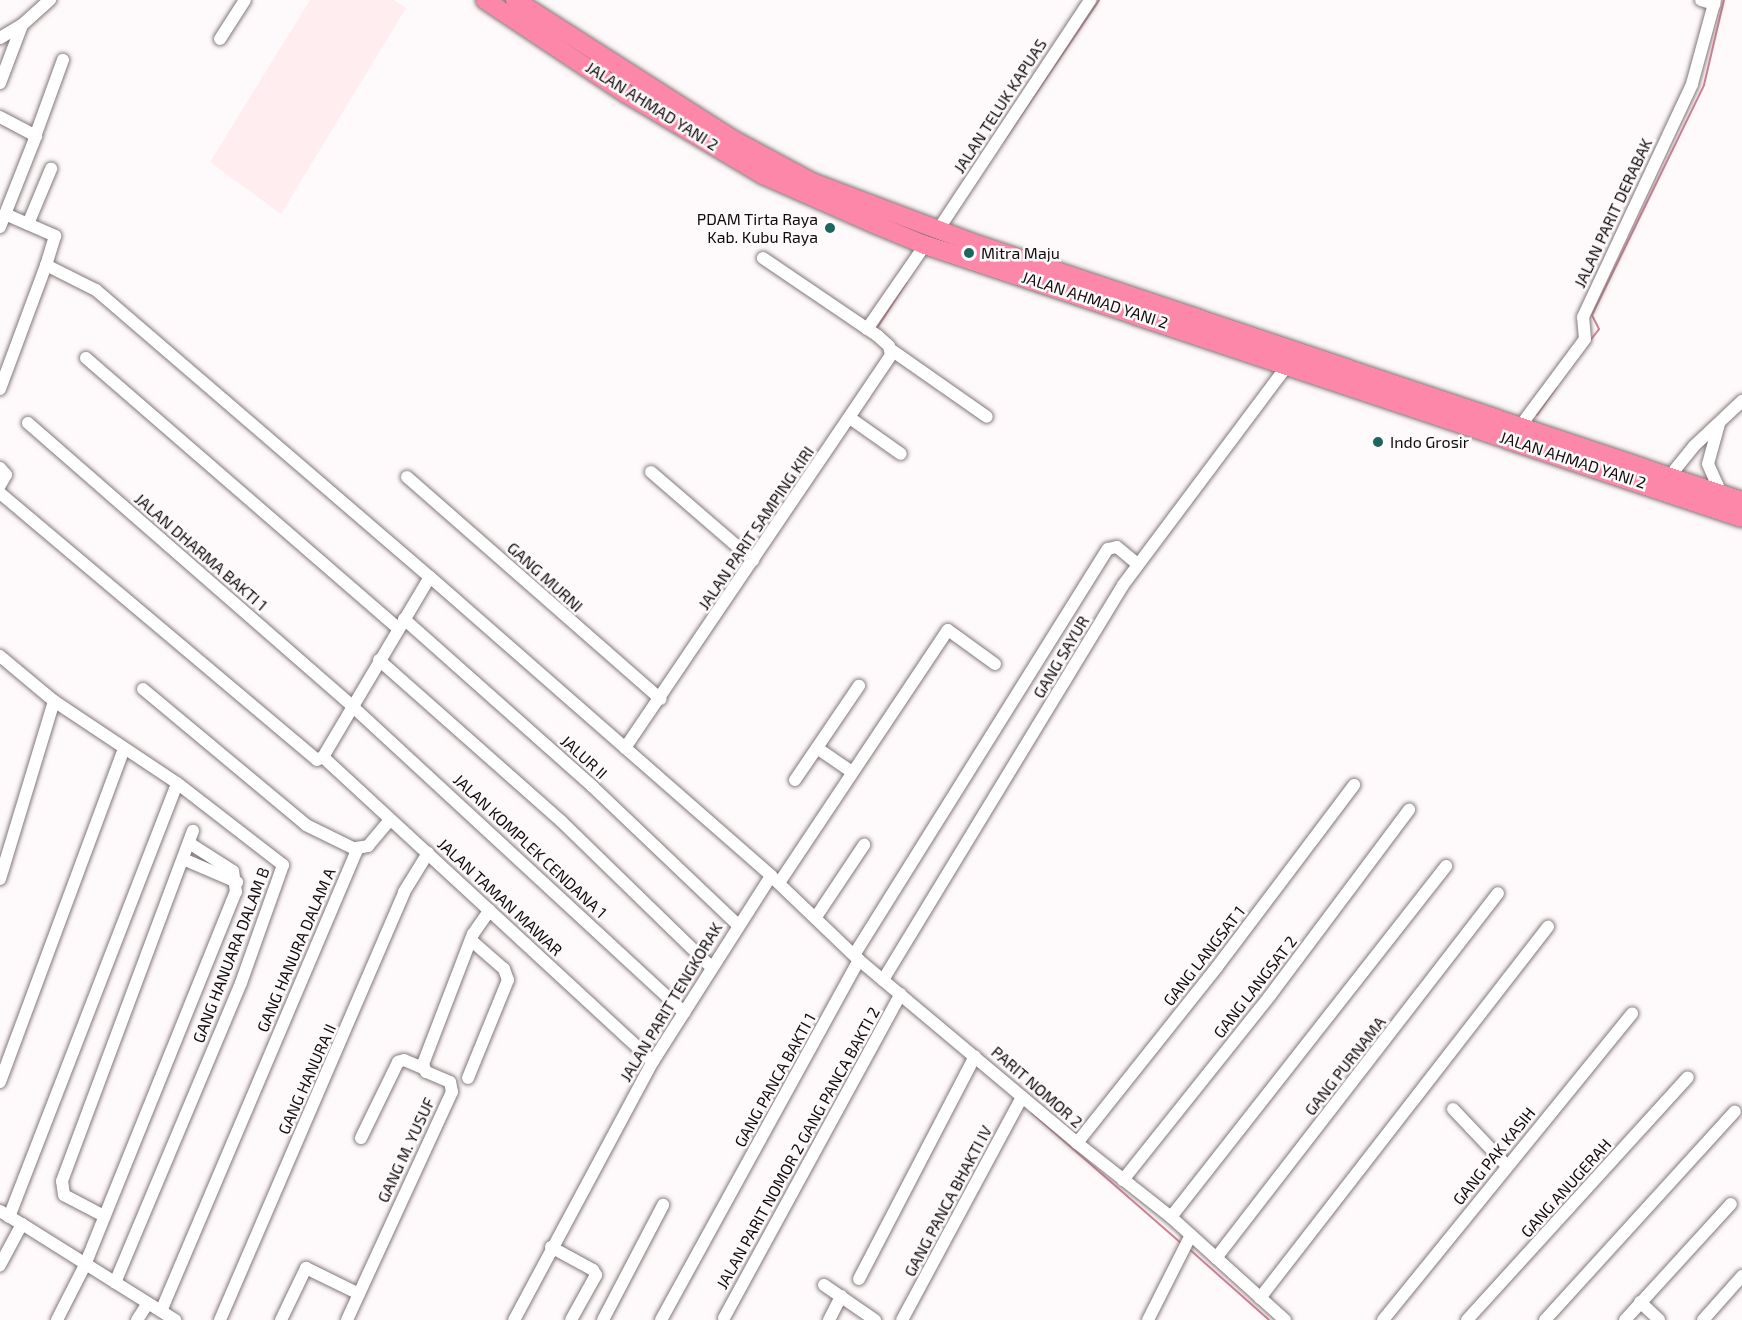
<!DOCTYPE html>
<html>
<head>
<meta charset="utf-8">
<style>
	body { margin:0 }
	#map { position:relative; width:1742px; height:1320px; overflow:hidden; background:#fef9fa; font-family:"Exo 2",sans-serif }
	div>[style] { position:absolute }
	.built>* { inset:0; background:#ffedf0 }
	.stream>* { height:2px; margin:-1px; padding:0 1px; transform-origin:1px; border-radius:1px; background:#d08196 }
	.roads { filter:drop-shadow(0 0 2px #83777a) drop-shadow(0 0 2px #83777a) }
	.minor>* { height:12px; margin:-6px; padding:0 6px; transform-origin:6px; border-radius:6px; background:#fff }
	.highway>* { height:18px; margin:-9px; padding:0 9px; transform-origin:9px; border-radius:9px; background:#fd87a8 }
	.dots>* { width:16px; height:16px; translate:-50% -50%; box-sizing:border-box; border:3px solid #fef9fa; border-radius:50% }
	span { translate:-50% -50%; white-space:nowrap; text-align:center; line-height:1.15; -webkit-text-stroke:5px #fef9fa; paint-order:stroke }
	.street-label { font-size:16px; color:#100c0d }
	.poi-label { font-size:16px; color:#100c0d }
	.right { translate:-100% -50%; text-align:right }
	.left { translate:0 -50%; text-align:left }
</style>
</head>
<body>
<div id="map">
	<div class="built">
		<div style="clip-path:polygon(310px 0,394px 0,406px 8px,281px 214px,210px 162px)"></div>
	</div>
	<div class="stream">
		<div style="left:1003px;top:142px;width:171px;rotate:-55.9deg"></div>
		<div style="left:877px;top:328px;width:54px;rotate:-57.2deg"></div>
		<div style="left:1589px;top:342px;width:16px;rotate:-52deg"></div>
		<div style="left:1599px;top:329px;width:16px;rotate:-117deg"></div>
		<div style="left:1592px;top:315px;width:256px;rotate:-64deg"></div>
		<div style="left:1704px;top:85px;width:87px;rotate:-76.8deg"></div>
		<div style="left:1537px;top:415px;width:33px;rotate:-55deg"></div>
		<div style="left:1032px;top:1113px;width:198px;rotate:41.1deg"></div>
		<div style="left:1188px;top:1248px;width:108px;rotate:41.6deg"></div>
	</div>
	<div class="roads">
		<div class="minor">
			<div style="left:1701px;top:0;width:14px;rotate:17deg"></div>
			<div style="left:0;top:38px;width:26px;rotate:-31deg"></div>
			<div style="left:22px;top:25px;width:38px;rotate:-42deg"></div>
			<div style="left:220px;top:39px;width:46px;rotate:-57.3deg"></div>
			<div style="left:0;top:83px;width:62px;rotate:-69.2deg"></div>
			<div style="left:0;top:117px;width:41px;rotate:27.8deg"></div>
			<div style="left:36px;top:136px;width:98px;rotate:111.6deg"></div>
			<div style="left:36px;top:134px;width:79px;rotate:-70deg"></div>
			<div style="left:5px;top:214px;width:55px;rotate:23.7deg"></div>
			<div style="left:55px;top:236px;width:30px;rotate:107deg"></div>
			<div style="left:46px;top:265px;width:56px;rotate:26.6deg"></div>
			<div style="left:96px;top:290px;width:440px;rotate:40.7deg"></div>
			<div style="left:28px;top:224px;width:60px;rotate:-67.3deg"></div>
			<div style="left:938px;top:230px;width:276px;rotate:-56.5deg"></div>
			<div style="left:867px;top:329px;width:102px;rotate:-55.4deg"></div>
			<div style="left:890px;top:349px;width:118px;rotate:35deg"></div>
			<div style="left:86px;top:358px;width:413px;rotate:40.9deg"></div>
			<div style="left:0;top:389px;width:132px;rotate:-69.6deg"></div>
			<div style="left:850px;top:418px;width:62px;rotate:35.2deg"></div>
			<div style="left:28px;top:423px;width:430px;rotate:41.1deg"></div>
			<div style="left:352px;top:706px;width:452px;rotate:42.7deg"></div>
			<div style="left:1719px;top:424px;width:41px;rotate:105.4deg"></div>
			<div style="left:1708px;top:464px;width:32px;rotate:66deg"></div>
			<div style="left:1521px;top:425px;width:107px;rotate:-53.3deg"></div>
			<div style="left:1585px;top:339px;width:22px;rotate:-95deg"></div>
			<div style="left:1583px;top:317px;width:257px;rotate:-64.9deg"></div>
			<div style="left:1692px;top:84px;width:87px;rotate:-74.7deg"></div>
			<div style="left:0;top:468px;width:9px;rotate:49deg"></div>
			<div style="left:6px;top:475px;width:12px;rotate:121deg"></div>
			<div style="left:651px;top:472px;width:135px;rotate:40.8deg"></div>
			<div style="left:407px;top:477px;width:337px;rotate:41.2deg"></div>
			<div style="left:1665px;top:482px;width:46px;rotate:-51.1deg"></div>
			<div style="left:1694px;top:446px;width:66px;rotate:-43.2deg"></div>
			<div style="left:0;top:493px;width:414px;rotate:40.1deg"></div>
			<div style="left:317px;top:760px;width:7px;rotate:-27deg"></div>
			<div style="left:323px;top:757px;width:209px;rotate:-59.3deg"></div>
			<div style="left:430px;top:577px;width:454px;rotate:41.2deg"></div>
			<div style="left:771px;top:876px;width:219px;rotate:122.5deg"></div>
			<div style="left:653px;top:1061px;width:294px;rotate:118.2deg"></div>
			<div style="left:404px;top:619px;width:253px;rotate:41.6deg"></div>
			<div style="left:593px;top:787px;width:200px;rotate:43.6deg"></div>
			<div style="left:0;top:656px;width:70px;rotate:39.8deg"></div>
			<div style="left:54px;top:701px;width:148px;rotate:33.7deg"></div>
			<div style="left:177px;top:783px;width:134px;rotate:37.7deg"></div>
			<div style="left:283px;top:865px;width:125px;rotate:109.6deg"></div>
			<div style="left:241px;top:983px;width:325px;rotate:112.8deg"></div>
			<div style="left:379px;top:660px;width:243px;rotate:41.5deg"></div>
			<div style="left:561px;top:821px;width:209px;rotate:44.2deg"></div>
			<div style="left:143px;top:689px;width:212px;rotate:39.8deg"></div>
			<div style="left:306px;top:825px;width:57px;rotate:26.1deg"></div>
			<div style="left:357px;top:850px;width:501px;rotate:113.03deg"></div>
			<div style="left:625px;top:748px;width:475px;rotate:-55.9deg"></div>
			<div style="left:891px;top:355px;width:9px;rotate:-103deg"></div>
			<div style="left:889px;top:346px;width:15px;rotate:-138deg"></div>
			<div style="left:878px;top:336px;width:139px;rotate:-145.9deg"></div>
			<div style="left:817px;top:748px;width:42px;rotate:34.4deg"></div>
			<div style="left:323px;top:757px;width:449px;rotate:42.7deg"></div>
			<div style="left:795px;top:780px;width:114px;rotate:-55.8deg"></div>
			<div style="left:356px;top:848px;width:12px;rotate:-9deg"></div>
			<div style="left:368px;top:846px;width:34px;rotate:-50deg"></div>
			<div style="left:183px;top:859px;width:59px;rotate:23.1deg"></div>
			<div style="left:771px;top:876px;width:122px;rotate:43.7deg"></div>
			<div style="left:859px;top:960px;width:285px;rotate:40deg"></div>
			<div style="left:1077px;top:1143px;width:120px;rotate:38.2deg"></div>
			<div style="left:1171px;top:1217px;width:154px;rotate:42.1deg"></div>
			<div style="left:0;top:879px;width:186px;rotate:-73.1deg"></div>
			<div style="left:779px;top:883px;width:304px;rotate:-56.3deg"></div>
			<div style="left:948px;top:630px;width:58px;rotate:35.9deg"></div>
			<div style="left:816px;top:917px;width:87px;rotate:-56.3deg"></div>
			<div style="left:854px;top:955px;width:479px;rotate:-58deg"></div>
			<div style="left:1108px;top:549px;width:9px;rotate:-13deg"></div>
			<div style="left:1117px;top:547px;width:26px;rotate:40deg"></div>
			<div style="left:883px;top:980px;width:462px;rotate:-58.7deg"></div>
			<div style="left:1123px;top:585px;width:274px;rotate:-53.2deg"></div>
			<div style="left:468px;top:1078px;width:106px;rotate:-67.8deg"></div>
			<div style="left:508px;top:980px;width:12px;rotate:-110deg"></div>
			<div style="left:504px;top:969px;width:43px;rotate:-138.8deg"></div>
			<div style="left:0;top:1082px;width:356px;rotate:-69.6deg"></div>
			<div style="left:1453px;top:1109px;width:79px;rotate:46.5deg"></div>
			<div style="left:361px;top:1138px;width:85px;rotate:-64deg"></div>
			<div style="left:398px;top:1062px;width:6px;rotate:-18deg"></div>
			<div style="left:404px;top:1060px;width:21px;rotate:23deg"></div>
			<div style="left:1077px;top:1143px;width:225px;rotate:-51.5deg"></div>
			<div style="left:1217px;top:967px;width:228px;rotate:-53deg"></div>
			<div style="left:1123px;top:1180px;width:234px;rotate:-51.4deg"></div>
			<div style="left:1269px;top:997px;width:234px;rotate:-53.2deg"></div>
			<div style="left:0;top:1211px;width:26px;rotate:31deg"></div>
			<div style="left:22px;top:1224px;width:47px;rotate:118.2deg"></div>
			<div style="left:104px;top:1216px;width:45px;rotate:-152.3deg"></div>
			<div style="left:64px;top:1195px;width:14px;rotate:-98deg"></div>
			<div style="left:62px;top:1181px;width:374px;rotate:-69.5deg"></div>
			<div style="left:9px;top:1217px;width:465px;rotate:-68.8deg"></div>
			<div style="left:1171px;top:1217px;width:446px;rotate:-51.9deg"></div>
			<div style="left:22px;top:1224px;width:181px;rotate:32.1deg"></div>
			<div style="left:551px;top:1247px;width:48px;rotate:28.7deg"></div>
			<div style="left:593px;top:1270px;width:6px;rotate:59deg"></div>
			<div style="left:596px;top:1275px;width:51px;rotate:119.1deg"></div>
			<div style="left:1216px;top:1258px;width:461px;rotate:-52.3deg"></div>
			<div style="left:859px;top:1279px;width:251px;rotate:-62.5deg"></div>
			<div style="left:824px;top:1285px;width:62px;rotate:34.5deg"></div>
			<div style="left:1260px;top:1298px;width:470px;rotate:-52.2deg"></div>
			<div style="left:1640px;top:1302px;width:26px;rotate:43deg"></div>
			<div style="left:724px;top:1318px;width:369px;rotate:-61.4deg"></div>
			<div style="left:57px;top:1320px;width:62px;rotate:-63deg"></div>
			<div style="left:85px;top:1265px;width:402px;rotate:-68deg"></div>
			<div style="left:236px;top:892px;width:21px;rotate:-98deg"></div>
			<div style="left:233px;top:871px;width:52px;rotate:-147.5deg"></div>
			<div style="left:137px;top:1320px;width:20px;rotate:-57deg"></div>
			<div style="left:220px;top:1320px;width:466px;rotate:-66.7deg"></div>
			<div style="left:404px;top:892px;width:46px;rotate:-58.4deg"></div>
			<div style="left:281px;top:1320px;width:58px;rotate:-64.3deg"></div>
			<div style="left:306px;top:1268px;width:59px;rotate:26.1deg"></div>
			<div style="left:347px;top:1320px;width:251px;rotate:-65.3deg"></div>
			<div style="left:452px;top:1092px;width:10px;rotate:-101deg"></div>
			<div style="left:450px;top:1082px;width:26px;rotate:-157deg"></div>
			<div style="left:426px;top:1072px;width:9px;rotate:-111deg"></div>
			<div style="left:423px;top:1064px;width:139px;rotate:-69deg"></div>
			<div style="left:473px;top:934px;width:29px;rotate:-55deg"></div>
			<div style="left:603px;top:1320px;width:130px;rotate:-62.4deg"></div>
			<div style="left:661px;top:1320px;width:411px;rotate:-61.2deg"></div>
			<div style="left:829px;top:1320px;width:27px;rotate:-63deg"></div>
			<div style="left:902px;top:1320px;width:253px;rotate:-61.7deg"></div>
			<div style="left:1148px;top:1320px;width:95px;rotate:-63.2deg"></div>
			<div style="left:1383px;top:1320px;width:395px;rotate:-50.9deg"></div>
			<div style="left:1467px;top:1320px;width:328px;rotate:-47.7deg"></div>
			<div style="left:1545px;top:1320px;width:282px;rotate:-47.7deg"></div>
			<div style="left:1625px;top:1320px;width:157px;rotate:-47.6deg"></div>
			<div style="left:1703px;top:1320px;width:59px;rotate:-48.4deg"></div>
		</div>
		<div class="highway">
			<div style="left:485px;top:0;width:168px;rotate:33.6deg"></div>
			<div style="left:625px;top:93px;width:161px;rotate:30.7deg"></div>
			<div style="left:763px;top:175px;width:121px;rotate:23.8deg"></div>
			<div style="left:874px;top:224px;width:55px;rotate:22.4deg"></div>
			<div style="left:925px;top:245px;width:861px;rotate:18.48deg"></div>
			<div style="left:515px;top:0;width:258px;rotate:32.6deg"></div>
			<div style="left:732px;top:139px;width:91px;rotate:28.3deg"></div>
			<div style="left:812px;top:182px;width:178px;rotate:20.7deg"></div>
			<div style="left:979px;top:245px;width:805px;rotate:18.55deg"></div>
		</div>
	</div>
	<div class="dots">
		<div style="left:830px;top:228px;background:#1d665d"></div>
		<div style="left:969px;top:253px;background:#1d665d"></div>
		<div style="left:1378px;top:442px;background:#1d665d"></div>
	</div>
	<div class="street-label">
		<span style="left:652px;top:106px;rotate:32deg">JALAN AHMAD YANI 2</span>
		<span style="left:1000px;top:106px;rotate:-57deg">JALAN TELUK KAPUAS</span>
		<span style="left:1613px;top:213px;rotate:-65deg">JALAN PARIT DERABAK</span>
		<span style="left:1095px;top:300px;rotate:18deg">JALAN AHMAD YANI 2</span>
		<span style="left:1573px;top:460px;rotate:18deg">JALAN AHMAD YANI 2</span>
		<span style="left:756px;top:528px;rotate:-56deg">JALAN PARIT SAMPING KIRI</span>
		<span style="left:201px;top:552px;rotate:41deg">JALAN DHARMA BAKTI 1</span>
		<span style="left:545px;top:577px;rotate:42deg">GANG MURNI</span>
		<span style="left:1061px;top:657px;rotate:-59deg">GANG SAYUR</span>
		<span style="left:584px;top:757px;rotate:42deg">JALUR II</span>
		<span style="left:530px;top:846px;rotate:43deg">JALAN KOMPLEK CENDANA 1</span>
		<span style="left:500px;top:897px;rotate:43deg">JALAN TAMAN MAWAR</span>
		<span style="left:296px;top:950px;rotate:-67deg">GANG HANURA DALAM A</span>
		<span style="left:231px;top:955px;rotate:-69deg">GANG HANUARA DALAM B</span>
		<span style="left:1204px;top:956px;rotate:-52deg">GANG LANGSAT 1</span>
		<span style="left:1255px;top:987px;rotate:-52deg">GANG LANGSAT 2</span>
		<span style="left:671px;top:1002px;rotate:-59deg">JALAN PARIT TENGKORAK</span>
		<span style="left:1345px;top:1066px;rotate:-52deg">GANG PURNAMA</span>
		<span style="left:307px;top:1079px;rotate:-66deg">GANG HANURA II</span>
		<span style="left:775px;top:1080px;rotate:-61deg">GANG PANCA BAKTI 1</span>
		<span style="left:1037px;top:1087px;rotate:41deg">PARIT NOMOR 2</span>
		<span style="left:798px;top:1148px;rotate:-61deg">JALAN PARIT NOMOR 2 GANG PANCA BAKTI 2</span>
		<span style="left:406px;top:1150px;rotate:-65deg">GANG M. YUSUF</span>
		<span style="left:1494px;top:1156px;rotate:-51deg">GANG PAK KASIH</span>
		<span style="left:1566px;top:1188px;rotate:-48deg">GANG ANUGERAH</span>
		<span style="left:948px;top:1201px;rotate:-62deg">GANG PANCA BHAKTI IV</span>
	</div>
	<div class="poi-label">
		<span class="right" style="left:818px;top:228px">PDAM Tirta Raya<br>Kab. Kubu Raya</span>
		<span class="left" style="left:981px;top:253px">Mitra Maju</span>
		<span class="left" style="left:1390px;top:442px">Indo Grosir</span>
	</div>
</div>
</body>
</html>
